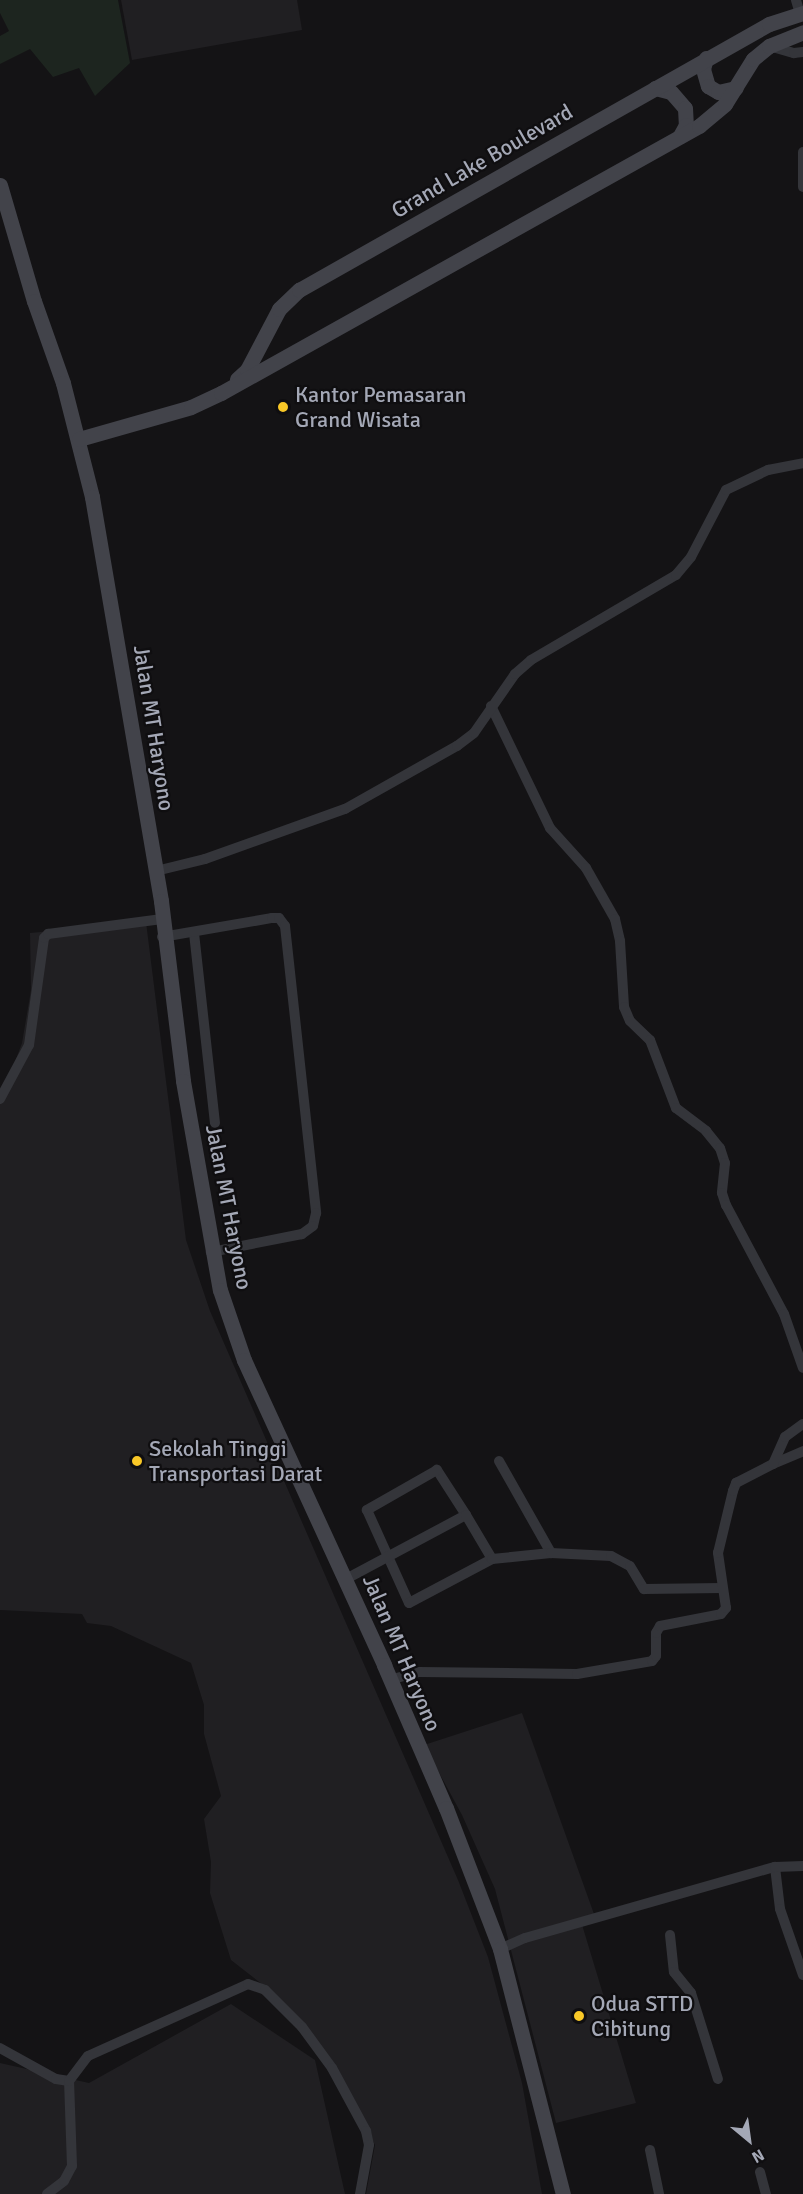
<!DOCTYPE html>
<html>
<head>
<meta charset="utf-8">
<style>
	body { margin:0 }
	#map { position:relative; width:803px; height:2194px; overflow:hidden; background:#141315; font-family:Signika,sans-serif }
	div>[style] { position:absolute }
	.built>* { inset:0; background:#201f22 }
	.green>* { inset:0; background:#1d251f }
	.street>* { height:10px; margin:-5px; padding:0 5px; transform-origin:5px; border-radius:5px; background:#34353a }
	.secondary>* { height:15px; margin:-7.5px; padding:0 7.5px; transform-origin:7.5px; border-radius:7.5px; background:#42434a }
	.dots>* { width:16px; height:16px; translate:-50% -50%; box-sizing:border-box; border:3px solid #0f0e10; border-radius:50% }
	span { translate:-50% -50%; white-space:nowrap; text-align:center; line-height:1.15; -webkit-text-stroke:4.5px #0f0e10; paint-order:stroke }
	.street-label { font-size:22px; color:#a4a8b6 }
	.poi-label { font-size:22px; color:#a4a8b6 }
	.left { translate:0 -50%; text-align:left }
	.north { position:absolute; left:719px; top:2110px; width:60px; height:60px; -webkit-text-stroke:4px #0f0e10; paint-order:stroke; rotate:151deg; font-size:16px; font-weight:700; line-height:24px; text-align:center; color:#a4a8b6 }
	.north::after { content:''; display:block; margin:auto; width:21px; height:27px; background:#a4a8b6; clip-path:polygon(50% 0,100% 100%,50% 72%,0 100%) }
</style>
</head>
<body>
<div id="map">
	<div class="built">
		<div style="clip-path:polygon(121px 0,297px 0,302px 30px,132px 60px)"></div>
		<div style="clip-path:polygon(146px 922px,186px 1240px,210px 1311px,458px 1880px,488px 1957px,522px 2083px,542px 2194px,366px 2194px,375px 2145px,324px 2054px,276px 1995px,231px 1960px,210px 1893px,211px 1862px,204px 1819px,221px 1796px,204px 1734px,204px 1705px,191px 1663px,111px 1626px,87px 1623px,82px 1614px,0 1610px,0 1102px,22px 1043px,31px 990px,30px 933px)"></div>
		<div style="clip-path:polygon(522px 1713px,594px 1914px,580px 1918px,636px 2103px,556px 2123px,495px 1889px,462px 1815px,424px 1745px)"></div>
		<div style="clip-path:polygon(231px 2004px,315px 2060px,345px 2194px,0 2194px,0 2063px,89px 2083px)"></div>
	</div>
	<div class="green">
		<div style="clip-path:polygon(0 0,118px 0,130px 63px,95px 96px,79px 68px,53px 77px,30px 49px,0 64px,0 36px,9px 31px,0 13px)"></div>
	</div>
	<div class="street">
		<div style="left:796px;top:0;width:15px;rotate:74deg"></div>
		<div style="left:769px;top:46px;width:26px;rotate:16deg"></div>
		<div style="left:794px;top:53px;width:9px;rotate:-6deg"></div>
		<div style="left:803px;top:152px;width:35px;rotate:90deg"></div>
		<div style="left:491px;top:706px;width:136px;rotate:64.2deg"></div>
		<div style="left:550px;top:828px;width:54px;rotate:48deg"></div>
		<div style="left:586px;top:868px;width:59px;rotate:60.4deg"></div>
		<div style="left:615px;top:919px;width:23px;rotate:77deg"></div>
		<div style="left:620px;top:941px;width:66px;rotate:86.5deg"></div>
		<div style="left:624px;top:1007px;width:15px;rotate:67deg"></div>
		<div style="left:630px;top:1021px;width:28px;rotate:44deg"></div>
		<div style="left:650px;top:1040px;width:73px;rotate:69.1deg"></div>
		<div style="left:676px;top:1108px;width:38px;rotate:37deg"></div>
		<div style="left:706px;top:1131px;width:22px;rotate:51deg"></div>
		<div style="left:720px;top:1148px;width:16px;rotate:72deg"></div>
		<div style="left:725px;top:1163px;width:30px;rotate:96deg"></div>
		<div style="left:722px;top:1193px;width:13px;rotate:72deg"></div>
		<div style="left:726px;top:1205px;width:123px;rotate:62deg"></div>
		<div style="left:784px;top:1314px;width:57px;rotate:70.6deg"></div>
		<div style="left:156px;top:871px;width:50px;rotate:-13.8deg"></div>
		<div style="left:205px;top:859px;width:149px;rotate:-19.7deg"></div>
		<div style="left:345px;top:809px;width:129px;rotate:-29.4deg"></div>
		<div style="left:457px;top:746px;width:21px;rotate:-37deg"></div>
		<div style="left:474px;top:733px;width:72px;rotate:-55.2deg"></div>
		<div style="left:515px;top:674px;width:21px;rotate:-41deg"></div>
		<div style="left:531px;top:660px;width:168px;rotate:-30.4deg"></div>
		<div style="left:676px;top:575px;width:23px;rotate:-50deg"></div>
		<div style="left:691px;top:557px;width:76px;rotate:-62.4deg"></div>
		<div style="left:726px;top:490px;width:47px;rotate:-25.5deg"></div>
		<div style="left:768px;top:470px;width:36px;rotate:-11deg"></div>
		<div style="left:194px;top:933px;width:191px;rotate:83.7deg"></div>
		<div style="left:162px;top:937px;width:112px;rotate:-9.8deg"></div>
		<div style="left:272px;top:918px;width:7px"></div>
		<div style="left:279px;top:918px;width:10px;rotate:53deg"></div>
		<div style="left:285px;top:926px;width:289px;rotate:83.8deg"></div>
		<div style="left:316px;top:1213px;width:13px;rotate:103deg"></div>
		<div style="left:313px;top:1226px;width:14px;rotate:144deg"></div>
		<div style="left:302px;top:1234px;width:93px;rotate:168.8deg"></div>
		<div style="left:0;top:1099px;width:61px;rotate:-61.8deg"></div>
		<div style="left:29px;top:1045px;width:108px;rotate:-82deg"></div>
		<div style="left:44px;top:938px;width:6px;rotate:-45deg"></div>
		<div style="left:48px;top:934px;width:115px;rotate:-7.5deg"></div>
		<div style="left:499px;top:1461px;width:106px;rotate:60.5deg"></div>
		<div style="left:773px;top:1464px;width:33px;rotate:-23deg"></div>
		<div style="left:466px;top:1515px;width:54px;rotate:-122.8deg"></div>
		<div style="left:437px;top:1470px;width:81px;rotate:150.3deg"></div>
		<div style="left:367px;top:1510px;width:102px;rotate:65.7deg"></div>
		<div style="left:409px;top:1603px;width:94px;rotate:-27.9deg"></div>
		<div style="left:346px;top:1579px;width:136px;rotate:-28.1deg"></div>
		<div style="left:466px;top:1515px;width:51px;rotate:59.4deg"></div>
		<div style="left:492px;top:1559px;width:59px;rotate:-5.8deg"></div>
		<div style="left:551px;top:1553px;width:60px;rotate:2.9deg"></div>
		<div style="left:611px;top:1556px;width:21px;rotate:28deg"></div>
		<div style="left:630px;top:1566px;width:27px;rotate:59deg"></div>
		<div style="left:644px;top:1589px;width:78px;rotate:-0.7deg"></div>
		<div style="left:389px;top:1680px;width:31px;rotate:-15deg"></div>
		<div style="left:419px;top:1672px;width:158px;rotate:0.7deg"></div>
		<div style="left:577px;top:1674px;width:76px;rotate:-9.8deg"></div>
		<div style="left:652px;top:1661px;width:6px;rotate:-51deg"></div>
		<div style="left:656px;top:1656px;width:23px;rotate:-90deg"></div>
		<div style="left:656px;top:1633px;width:8px;rotate:-60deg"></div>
		<div style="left:660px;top:1626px;width:62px;rotate:-11.1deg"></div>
		<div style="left:721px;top:1614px;width:8px;rotate:-50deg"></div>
		<div style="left:726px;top:1608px;width:56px;rotate:-98.3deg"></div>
		<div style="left:718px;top:1553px;width:64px;rotate:-76.4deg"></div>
		<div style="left:733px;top:1491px;width:9px;rotate:-69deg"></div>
		<div style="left:736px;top:1483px;width:42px;rotate:-27.2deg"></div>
		<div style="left:773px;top:1464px;width:30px;rotate:-66deg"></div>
		<div style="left:785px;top:1437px;width:22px;rotate:-36deg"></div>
		<div style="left:775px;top:1867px;width:42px;rotate:83.2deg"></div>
		<div style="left:780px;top:1909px;width:70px;rotate:70.8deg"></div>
		<div style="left:670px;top:1935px;width:37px;rotate:84deg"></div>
		<div style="left:674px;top:1972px;width:27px;rotate:51deg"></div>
		<div style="left:691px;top:1993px;width:90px;rotate:72.6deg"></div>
		<div style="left:500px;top:1949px;width:27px;rotate:-24deg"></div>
		<div style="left:525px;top:1938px;width:260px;rotate:-15.9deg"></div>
		<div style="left:775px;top:1867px;width:28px;rotate:-2deg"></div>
		<div style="left:0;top:2048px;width:64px;rotate:29deg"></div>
		<div style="left:56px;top:2079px;width:13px;rotate:9deg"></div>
		<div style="left:650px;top:2150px;width:45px;rotate:78.4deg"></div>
		<div style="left:760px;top:2172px;width:23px;rotate:75deg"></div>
		<div style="left:47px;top:2194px;width:21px;rotate:-37deg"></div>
		<div style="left:64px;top:2181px;width:17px;rotate:-62deg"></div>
		<div style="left:72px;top:2166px;width:85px;rotate:-92deg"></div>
		<div style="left:69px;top:2081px;width:31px;rotate:-53deg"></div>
		<div style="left:88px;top:2056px;width:175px;rotate:-24.2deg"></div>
		<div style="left:248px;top:1984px;width:18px;rotate:19deg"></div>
		<div style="left:265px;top:1990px;width:52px;rotate:45deg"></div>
		<div style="left:302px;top:2027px;width:51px;rotate:53.8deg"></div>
		<div style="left:332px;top:2068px;width:72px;rotate:61.6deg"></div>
		<div style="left:366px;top:2131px;width:14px;rotate:78deg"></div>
		<div style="left:369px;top:2145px;width:50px;rotate:100.4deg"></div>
	</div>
	<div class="secondary">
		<div style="left:706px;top:58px;width:11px;rotate:105deg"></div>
		<div style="left:703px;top:69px;width:18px;rotate:74deg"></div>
		<div style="left:708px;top:86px;width:12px;rotate:31deg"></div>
		<div style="left:718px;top:92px;width:18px;rotate:-13deg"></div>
		<div style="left:655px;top:88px;width:16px;rotate:14deg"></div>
		<div style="left:671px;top:92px;width:21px;rotate:49deg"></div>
		<div style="left:685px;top:108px;width:17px;rotate:87deg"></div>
		<div style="left:686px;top:125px;width:13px;rotate:119deg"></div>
		<div style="left:0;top:185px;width:121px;rotate:73.7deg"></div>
		<div style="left:34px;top:301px;width:87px;rotate:70.5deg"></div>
		<div style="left:63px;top:383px;width:118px;rotate:75.7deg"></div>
		<div style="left:92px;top:497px;width:410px;rotate:80.3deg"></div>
		<div style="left:161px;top:901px;width:181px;rotate:83deg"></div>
		<div style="left:183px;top:1081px;width:212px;rotate:80deg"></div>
		<div style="left:220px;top:1290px;width:74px;rotate:71.1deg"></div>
		<div style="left:244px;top:1360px;width:336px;rotate:65.3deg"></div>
		<div style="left:384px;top:1665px;width:156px;rotate:66.6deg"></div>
		<div style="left:446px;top:1808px;width:151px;rotate:69deg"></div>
		<div style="left:500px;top:1949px;width:253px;rotate:75.6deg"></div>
		<div style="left:237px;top:379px;width:13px;rotate:-42deg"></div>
		<div style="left:247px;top:370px;width:69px;rotate:-62.3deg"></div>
		<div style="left:279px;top:309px;width:28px;rotate:-44deg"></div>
		<div style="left:299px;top:290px;width:540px;rotate:-29.51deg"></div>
		<div style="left:769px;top:24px;width:36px;rotate:-18deg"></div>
		<div style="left:79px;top:439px;width:116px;rotate:-15.9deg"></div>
		<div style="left:191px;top:407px;width:33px;rotate:-25deg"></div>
		<div style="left:221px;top:393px;width:548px;rotate:-29.19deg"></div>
		<div style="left:699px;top:126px;width:34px;rotate:-40deg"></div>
		<div style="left:725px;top:104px;width:53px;rotate:-58.1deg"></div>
		<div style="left:753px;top:59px;width:21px;rotate:-39deg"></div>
		<div style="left:769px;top:46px;width:37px;rotate:-22deg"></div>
	</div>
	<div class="dots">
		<div style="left:283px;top:407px;background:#f9c827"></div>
		<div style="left:137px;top:1461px;background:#f9c827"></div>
		<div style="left:579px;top:2016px;background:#f9c827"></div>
	</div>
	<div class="street-label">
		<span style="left:482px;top:161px;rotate:-30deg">Grand Lake Boulevard</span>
		<span style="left:154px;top:728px;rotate:81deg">Jalan MT Haryono</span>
		<span style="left:229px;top:1207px;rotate:79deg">Jalan MT Haryono</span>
		<span style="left:402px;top:1653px;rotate:67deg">Jalan MT Haryono</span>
	</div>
	<div class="poi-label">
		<span class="left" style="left:295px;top:407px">Kantor Pemasaran<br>Grand Wisata</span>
		<span class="left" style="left:149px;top:1461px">Sekolah Tinggi<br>Transportasi Darat</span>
		<span class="left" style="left:591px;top:2016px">Odua STTD<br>Cibitung</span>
	</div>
	<div class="north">N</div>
</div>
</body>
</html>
